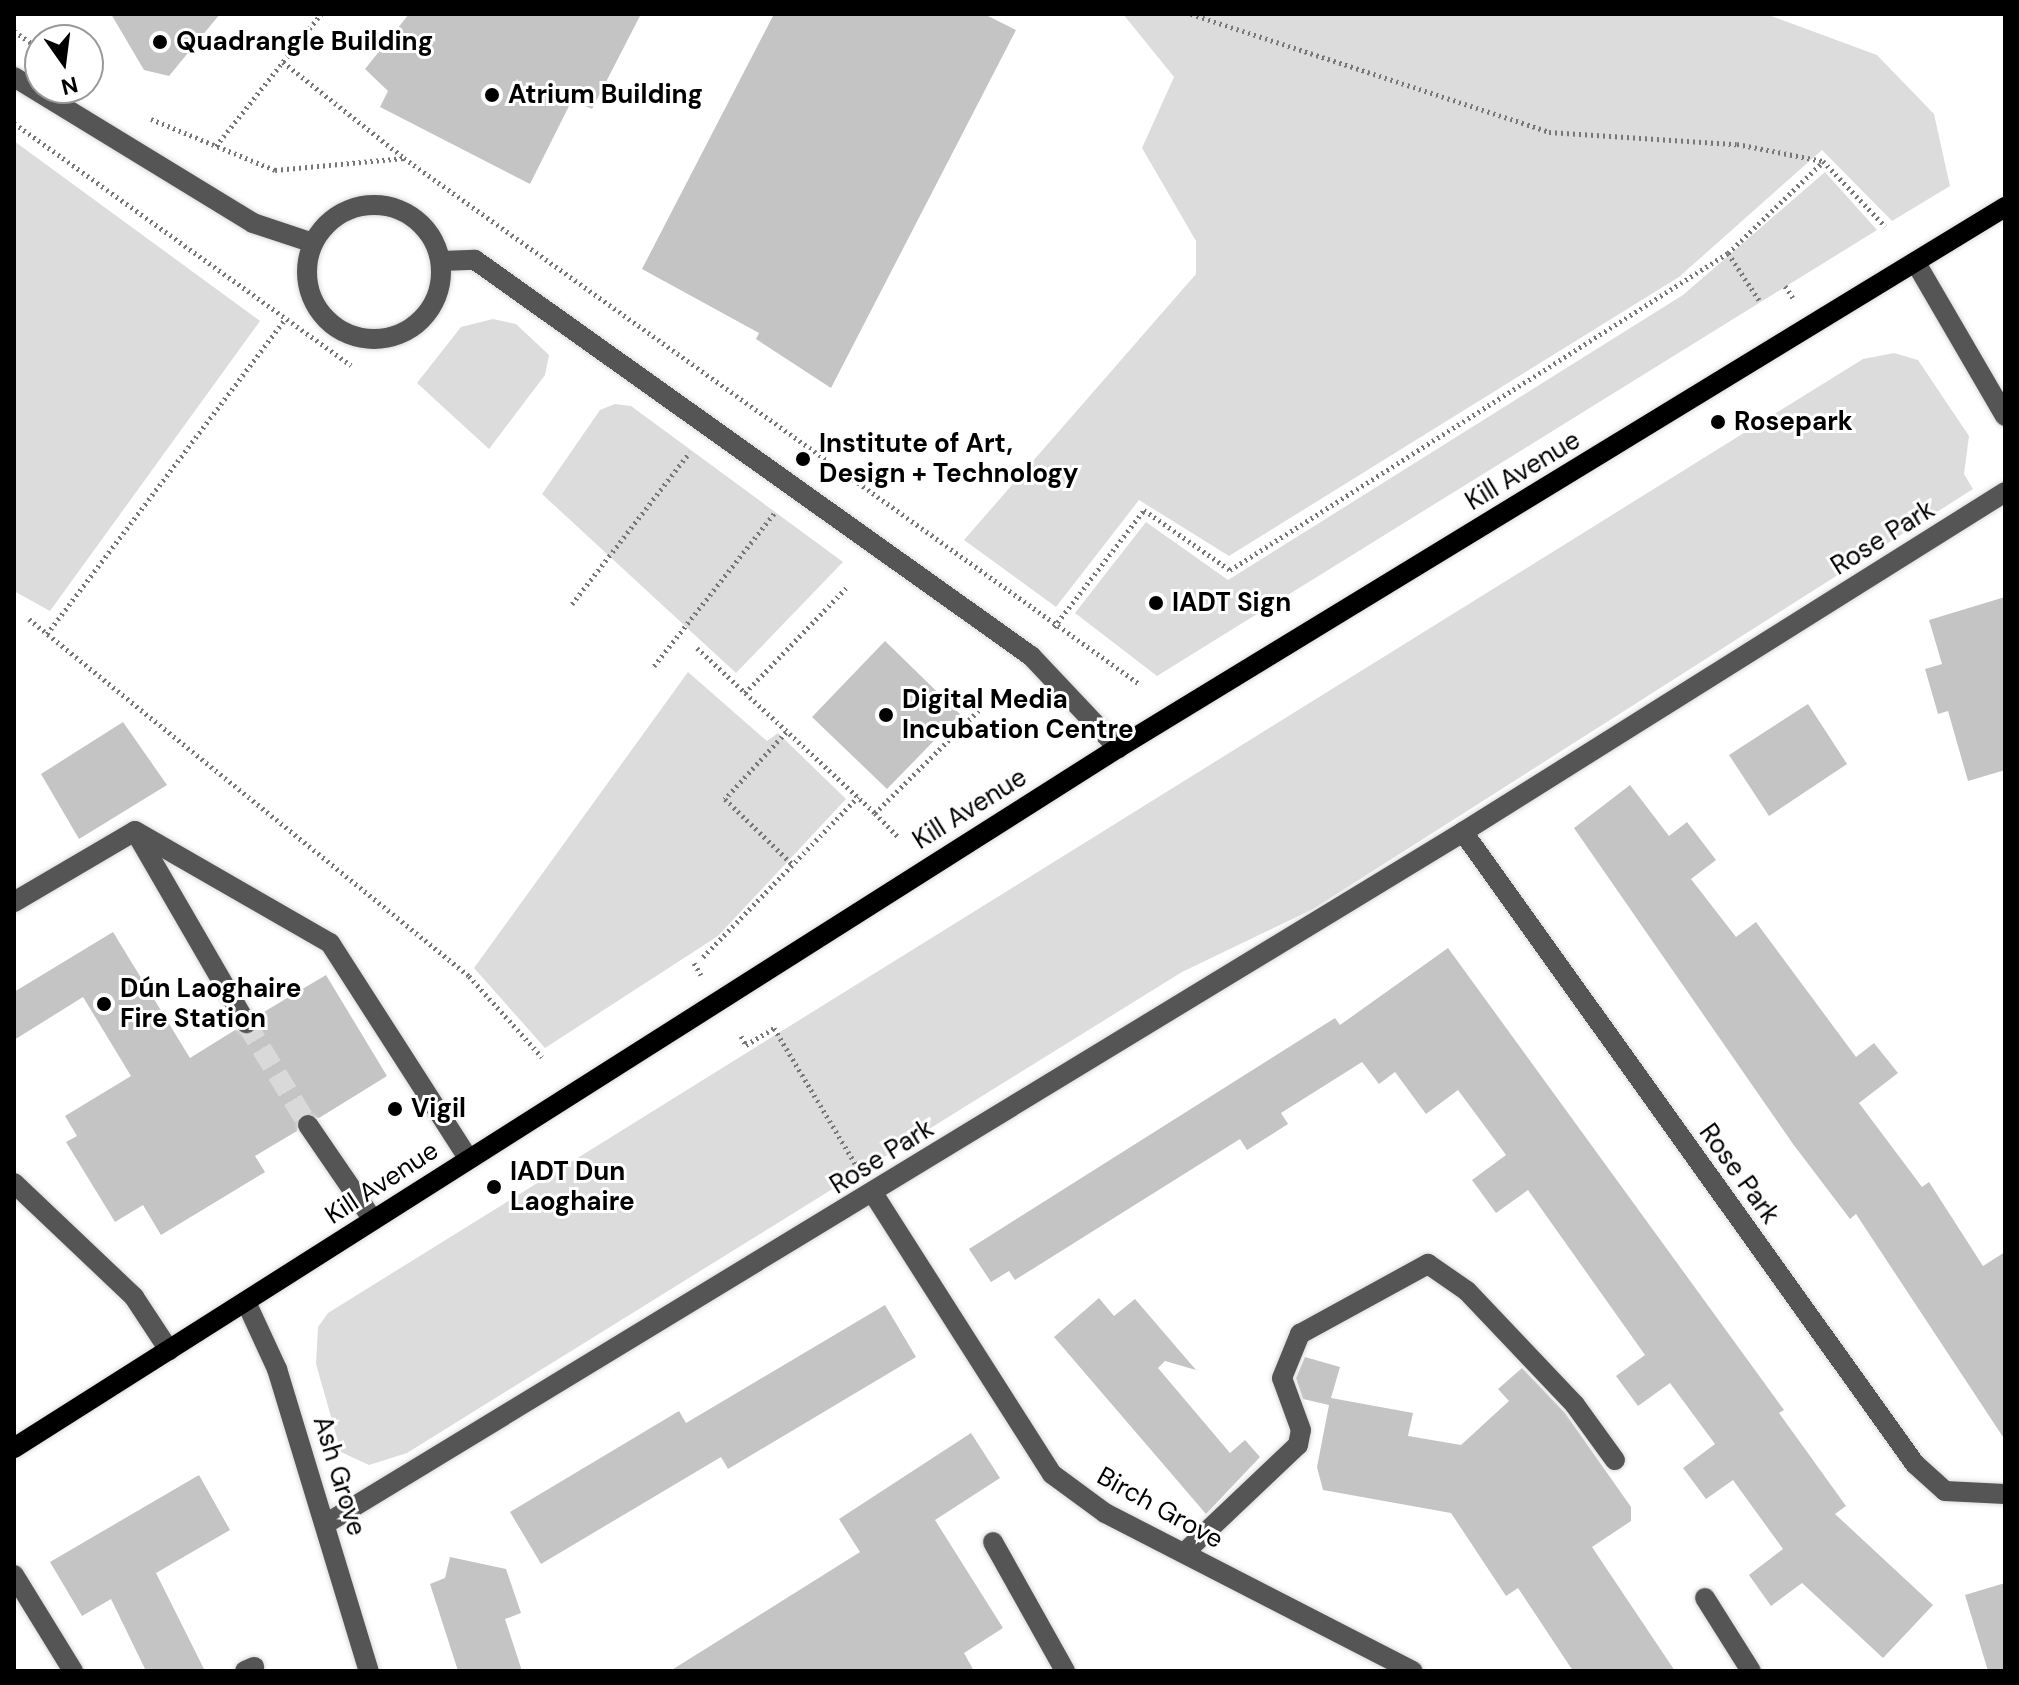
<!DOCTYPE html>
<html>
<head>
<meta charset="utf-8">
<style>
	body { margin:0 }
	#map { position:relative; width:2019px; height:1685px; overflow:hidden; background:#fff; font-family:"DM Sans",sans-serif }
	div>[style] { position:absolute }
	.green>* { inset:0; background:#dcdcdc }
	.building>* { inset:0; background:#c4c4c4 }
	.minor-tunnel>* { height:20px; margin-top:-10px; transform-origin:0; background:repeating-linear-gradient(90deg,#d9d9d9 0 20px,transparent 0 30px) }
	.path>* { height:5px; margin-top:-2.5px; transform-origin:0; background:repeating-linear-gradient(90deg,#777 0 2px,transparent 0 6px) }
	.roads { filter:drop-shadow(0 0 2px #dbdbdb) drop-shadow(0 0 2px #dbdbdb) }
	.minor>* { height:20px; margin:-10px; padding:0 10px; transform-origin:10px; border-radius:10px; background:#555 }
	.minor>.ring { margin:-10px; padding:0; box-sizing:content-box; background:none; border:20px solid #555; border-radius:50% }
	.major>* { height:20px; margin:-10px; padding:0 10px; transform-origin:10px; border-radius:10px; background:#000 }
	.dots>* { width:22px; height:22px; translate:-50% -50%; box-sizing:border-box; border:4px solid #fff; border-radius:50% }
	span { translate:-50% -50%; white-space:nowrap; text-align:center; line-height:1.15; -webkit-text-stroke:6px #fff; paint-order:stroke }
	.poi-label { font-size:26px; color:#000; font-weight:700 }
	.left { translate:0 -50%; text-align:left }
	.street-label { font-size:26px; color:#000 }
	.frame { position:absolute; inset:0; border:16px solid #000; pointer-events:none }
	.north { position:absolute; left:24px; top:24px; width:80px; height:80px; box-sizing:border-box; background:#fff; border:2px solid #999; border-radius:50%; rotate:166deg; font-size:22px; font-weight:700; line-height:32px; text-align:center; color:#000 }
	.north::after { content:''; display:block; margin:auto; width:28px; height:36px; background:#000; clip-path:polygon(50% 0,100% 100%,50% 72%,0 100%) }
</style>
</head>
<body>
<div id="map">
	<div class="green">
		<div style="clip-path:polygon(1123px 14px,1766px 14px,1877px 55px,1934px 114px,1950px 186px,1892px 221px,1822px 150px,1679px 277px,1229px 556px,1139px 500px,1056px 607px,964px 540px,1196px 274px,1196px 241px,1142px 148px,1174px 77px)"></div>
		<div style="clip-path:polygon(14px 141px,260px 321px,50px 611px,14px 591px)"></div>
		<div style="clip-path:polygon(1825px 172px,1877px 230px,1157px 676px,1075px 613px,1146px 522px,1228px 580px,1683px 295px)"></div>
		<div style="clip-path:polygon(493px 319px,516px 324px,549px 355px,545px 375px,489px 449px,417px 383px,461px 327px)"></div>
		<div style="clip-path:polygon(1894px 353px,1918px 360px,1969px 436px,1964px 474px,1973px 489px,1313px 909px,1182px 972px,407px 1453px,369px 1465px,341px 1452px,316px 1364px,318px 1327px,328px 1313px,1863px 359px)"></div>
		<div style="clip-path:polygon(615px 404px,631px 406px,843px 562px,736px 673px,542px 494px,600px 410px)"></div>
		<div style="clip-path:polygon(688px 672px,767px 741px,778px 733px,846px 799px,718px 936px,545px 1048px,474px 968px)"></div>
	</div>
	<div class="building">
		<div style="clip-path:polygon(111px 14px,220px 14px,169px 76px,144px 70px)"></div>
		<div style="clip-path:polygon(409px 14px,641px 14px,592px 109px,572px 100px,530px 184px,380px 107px,388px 91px,365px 69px)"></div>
		<div style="clip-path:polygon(774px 14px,984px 14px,1016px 30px,831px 388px,756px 339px,759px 333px,642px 269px)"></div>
		<div style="clip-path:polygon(2005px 597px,2005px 770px,1968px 781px,1948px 711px,1938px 714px,1925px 669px,1942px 664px,1929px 620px)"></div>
		<div style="clip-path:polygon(885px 641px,960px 714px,887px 789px,812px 717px)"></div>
		<div style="clip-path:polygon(1808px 704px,1847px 764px,1769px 816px,1729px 755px)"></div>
		<div style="clip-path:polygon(123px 722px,167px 785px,79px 839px,41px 774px)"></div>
		<div style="clip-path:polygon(1630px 785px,1669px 836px,1687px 822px,1716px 860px,1691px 879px,1736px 937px,1756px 922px,1856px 1057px,1874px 1043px,1898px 1073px,1859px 1103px,1922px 1187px,1929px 1182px,1983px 1266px,2005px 1252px,2005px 1440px,1856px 1214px,1850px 1219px,1793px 1144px,1574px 828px)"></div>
		<div style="clip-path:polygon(113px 932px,190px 1058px,235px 1030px,253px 1034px,257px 1016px,326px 975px,387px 1076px,319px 1118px,300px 1115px,297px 1131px,255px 1156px,265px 1172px,161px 1235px,143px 1205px,115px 1222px,66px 1142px,77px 1136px,65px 1116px,131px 1076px,83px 997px,14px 1040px,14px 992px)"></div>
		<div style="clip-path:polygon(1448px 948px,1784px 1410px,1779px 1413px,1846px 1506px,1835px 1514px,1933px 1605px,1883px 1658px,1802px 1583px,1771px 1606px,1749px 1575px,1783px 1549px,1733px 1480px,1706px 1499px,1683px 1468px,1715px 1444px,1670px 1383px,1638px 1406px,1616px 1376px,1645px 1355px,1528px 1190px,1496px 1213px,1472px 1180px,1506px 1155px,1458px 1090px,1426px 1114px,1395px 1072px,1379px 1084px,1362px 1062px,1281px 1113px,1288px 1124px,1247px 1150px,1240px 1139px,1015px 1280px,1009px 1271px,991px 1282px,969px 1249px,1335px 1018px,1340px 1025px)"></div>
		<div style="clip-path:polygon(1099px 1298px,1114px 1316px,1135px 1299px,1196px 1370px,1165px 1361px,1158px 1368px,1230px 1453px,1245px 1440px,1260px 1457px,1206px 1514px,1054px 1337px)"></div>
		<div style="clip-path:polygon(885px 1305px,916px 1357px,728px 1469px,721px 1457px,541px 1564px,510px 1512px,679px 1411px,686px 1423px)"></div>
		<div style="clip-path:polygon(1305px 1357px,1340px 1367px,1331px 1398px,1413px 1413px,1408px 1436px,1461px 1445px,1509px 1401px,1498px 1389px,1522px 1368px,1565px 1413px,1631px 1507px,1631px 1521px,1592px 1547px,1675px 1671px,1573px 1671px,1518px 1588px,1506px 1596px,1451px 1513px,1323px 1490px,1317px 1467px,1329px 1405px,1303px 1399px,1296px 1378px)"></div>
		<div style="clip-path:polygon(971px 1433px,1000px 1478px,935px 1520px,1003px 1628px,964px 1653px,974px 1671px,670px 1671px,860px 1552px,839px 1519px)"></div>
		<div style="clip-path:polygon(199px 1475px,230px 1530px,156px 1573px,205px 1671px,146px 1671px,111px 1599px,82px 1616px,50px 1562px)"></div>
		<div style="clip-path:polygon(450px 1557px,506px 1569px,521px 1613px,505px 1619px,522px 1671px,458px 1671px,430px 1584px,445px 1578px)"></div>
		<div style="clip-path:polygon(2005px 1583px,2005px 1671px,1988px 1671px,1965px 1595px)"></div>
	</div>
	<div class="minor-tunnel">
		<div style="left:246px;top:1023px;width:119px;rotate:58.7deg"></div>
	</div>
	<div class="path">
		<div style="left:1191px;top:14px;width:377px;rotate:18.2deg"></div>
		<div style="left:1549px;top:132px;width:188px;rotate:3.7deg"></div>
		<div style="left:1737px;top:144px;width:88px;rotate:11.2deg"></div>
		<div style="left:1823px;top:161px;width:90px;rotate:46.4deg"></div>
		<div style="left:14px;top:31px;width:32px;rotate:35deg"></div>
		<div style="left:283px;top:62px;width:153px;rotate:38.4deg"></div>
		<div style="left:151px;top:119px;width:134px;rotate:22.4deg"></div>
		<div style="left:275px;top:170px;width:130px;rotate:-5.3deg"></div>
		<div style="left:404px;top:158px;width:906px;rotate:35.57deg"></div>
		<div style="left:14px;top:123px;width:415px;rotate:35.7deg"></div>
		<div style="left:216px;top:146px;width:169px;rotate:-51.5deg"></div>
		<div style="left:1785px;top:286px;width:14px;rotate:56deg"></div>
		<div style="left:1759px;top:300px;width:56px;rotate:-123.4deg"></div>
		<div style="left:1728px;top:253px;width:132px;rotate:-43.8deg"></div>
		<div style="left:572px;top:604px;width:192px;rotate:-52.2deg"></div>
		<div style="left:29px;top:619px;width:567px;rotate:39.05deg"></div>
		<div style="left:469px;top:976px;width:109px;rotate:48deg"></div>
		<div style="left:1054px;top:627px;width:148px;rotate:-52.4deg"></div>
		<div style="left:1144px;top:510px;width:105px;rotate:34.9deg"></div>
		<div style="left:1230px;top:570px;width:590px;rotate:-32.48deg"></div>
		<div style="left:47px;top:634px;width:393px;rotate:-52.9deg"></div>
		<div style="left:697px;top:648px;width:243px;rotate:42.8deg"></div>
		<div style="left:875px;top:813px;width:148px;rotate:-44.7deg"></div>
		<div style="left:654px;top:666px;width:197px;rotate:-51.8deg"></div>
		<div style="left:745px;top:693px;width:146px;rotate:-46.1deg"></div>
		<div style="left:786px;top:732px;width:91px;rotate:132.3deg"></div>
		<div style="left:725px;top:799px;width:95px;rotate:44.1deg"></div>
		<div style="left:875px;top:813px;width:33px;rotate:46deg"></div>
		<div style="left:703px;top:957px;width:223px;rotate:-45.9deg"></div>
		<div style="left:694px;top:963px;width:14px;rotate:60deg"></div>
		<div style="left:741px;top:1036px;width:10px;rotate:61deg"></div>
		<div style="left:746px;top:1045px;width:33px;rotate:-31deg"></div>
		<div style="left:774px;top:1028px;width:160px;rotate:59.1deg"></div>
	</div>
	<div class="roads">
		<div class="minor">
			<div style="left:14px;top:77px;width:280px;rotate:31.4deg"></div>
			<div style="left:253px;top:223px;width:63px;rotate:18.4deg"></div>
			<div class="ring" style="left:307px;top:205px;width:114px;height:114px"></div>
			<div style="left:441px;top:261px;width:34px;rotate:-2deg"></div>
			<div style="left:475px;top:260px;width:683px;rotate:35.46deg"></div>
			<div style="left:1031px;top:656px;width:127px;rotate:46.6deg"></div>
			<div style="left:1916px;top:263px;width:177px;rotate:59.8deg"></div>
			<div style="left:1463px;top:832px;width:777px;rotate:54.43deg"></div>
			<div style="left:1915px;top:1464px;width:40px;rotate:42deg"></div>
			<div style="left:1945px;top:1491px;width:60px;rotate:2.9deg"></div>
			<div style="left:136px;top:833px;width:220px;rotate:59.9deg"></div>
			<div style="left:14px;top:902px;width:140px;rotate:-30.4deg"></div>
			<div style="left:135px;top:831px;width:225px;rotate:29.9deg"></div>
			<div style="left:330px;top:943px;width:255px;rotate:57.3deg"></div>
			<div style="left:308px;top:1125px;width:115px;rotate:55.6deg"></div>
			<div style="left:14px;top:1183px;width:166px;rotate:43.5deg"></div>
			<div style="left:134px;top:1297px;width:64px;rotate:56.6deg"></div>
			<div style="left:873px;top:1193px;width:333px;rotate:57.5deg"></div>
			<div style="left:1052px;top:1474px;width:66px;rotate:36.3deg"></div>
			<div style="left:1105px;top:1513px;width:346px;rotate:27.2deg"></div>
			<div style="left:246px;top:1302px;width:74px;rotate:65.2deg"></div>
			<div style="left:277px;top:1369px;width:316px;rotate:73.1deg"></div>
			<div style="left:327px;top:1523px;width:1330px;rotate:-31.31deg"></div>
			<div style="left:1463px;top:832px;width:640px;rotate:-32.1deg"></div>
			<div style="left:993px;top:1542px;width:148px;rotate:60.8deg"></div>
			<div style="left:1184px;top:1553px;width:157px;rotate:-43.5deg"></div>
			<div style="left:1298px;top:1445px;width:15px;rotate:-79deg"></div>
			<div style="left:1301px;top:1430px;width:55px;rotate:-110.1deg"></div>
			<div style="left:1282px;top:1378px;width:48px;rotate:-67.8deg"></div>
			<div style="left:1300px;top:1334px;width:146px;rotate:-28.7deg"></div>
			<div style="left:1428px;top:1264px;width:47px;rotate:34.7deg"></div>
			<div style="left:1467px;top:1291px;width:157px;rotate:46.5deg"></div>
			<div style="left:1575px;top:1405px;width:68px;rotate:54deg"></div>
			<div style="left:14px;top:1575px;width:113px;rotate:58.4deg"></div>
			<div style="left:1705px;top:1598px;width:86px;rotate:57.8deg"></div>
			<div style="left:245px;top:1671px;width:10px;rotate:-24deg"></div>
		</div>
		<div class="major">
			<div style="left:14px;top:1448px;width:1307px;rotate:-32.38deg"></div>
			<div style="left:1118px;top:748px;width:1039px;rotate:-31.38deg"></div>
		</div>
	</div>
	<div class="dots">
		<div style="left:160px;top:42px;background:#000"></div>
		<div style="left:492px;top:95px;background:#000"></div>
		<div style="left:1718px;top:422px;background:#000"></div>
		<div style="left:803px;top:459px;background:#000"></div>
		<div style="left:1156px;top:603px;background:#000"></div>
		<div style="left:886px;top:715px;background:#000"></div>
		<div style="left:104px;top:1004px;background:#000"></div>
		<div style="left:395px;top:1109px;background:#000"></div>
		<div style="left:494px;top:1187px;background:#000"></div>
	</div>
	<div class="poi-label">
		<span class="left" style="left:176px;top:42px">Quadrangle Building</span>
		<span class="left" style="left:508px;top:95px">Atrium Building</span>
		<span class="left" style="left:1734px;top:422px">Rosepark</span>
		<span class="left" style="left:819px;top:459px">Institute of Art,<br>Design + Technology</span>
		<span class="left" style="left:1172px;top:603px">IADT Sign</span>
		<span class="left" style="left:902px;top:715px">Digital Media<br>Incubation Centre</span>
		<span class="left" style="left:120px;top:1004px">Dún Laoghaire<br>Fire Station</span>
		<span class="left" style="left:411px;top:1109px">Vigil</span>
		<span class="left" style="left:510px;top:1187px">IADT Dun<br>Laoghaire</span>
	</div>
	<div class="street-label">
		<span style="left:1523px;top:471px;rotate:-31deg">Kill Avenue</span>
		<span style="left:1883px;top:538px;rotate:-32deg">Rose Park</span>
		<span style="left:970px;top:809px;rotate:-32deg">Kill Avenue</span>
		<span style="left:882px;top:1157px;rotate:-32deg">Rose Park</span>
		<span style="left:1739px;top:1174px;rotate:54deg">Rose Park</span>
		<span style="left:382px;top:1183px;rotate:-33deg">Kill Avenue</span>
		<span style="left:339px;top:1476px;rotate:73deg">Ash Grove</span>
		<span style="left:1160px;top:1508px;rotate:29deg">Birch Grove</span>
	</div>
	<div class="frame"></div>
	<div class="north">N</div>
</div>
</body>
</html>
